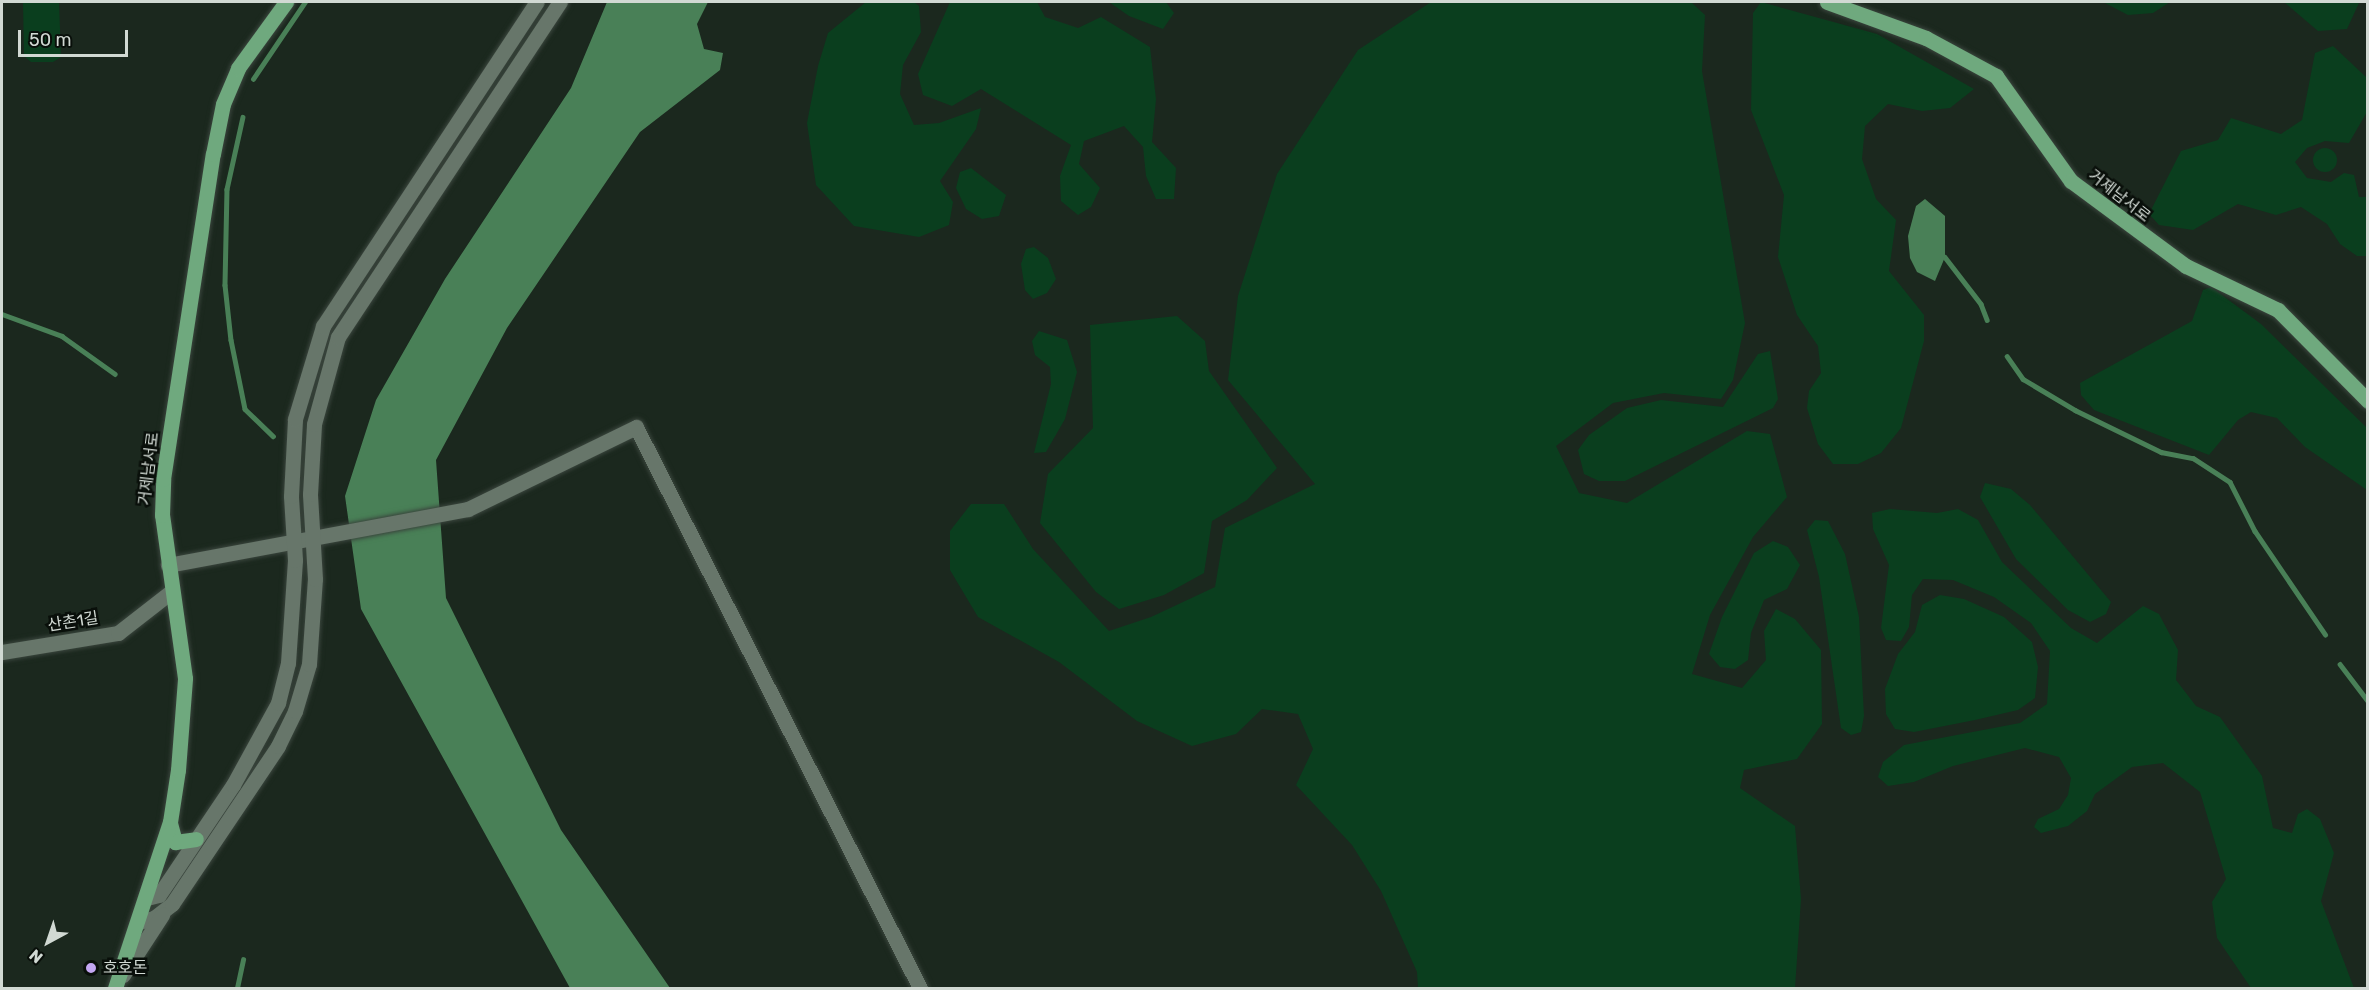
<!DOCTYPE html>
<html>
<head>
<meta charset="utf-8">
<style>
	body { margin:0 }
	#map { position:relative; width:2369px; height:990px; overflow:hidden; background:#1b281e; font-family:Rubik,"Noto Sans KR",sans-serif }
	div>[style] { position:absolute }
	.green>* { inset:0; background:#0a3e1e }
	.round { border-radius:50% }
	.water>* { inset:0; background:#498057 }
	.stream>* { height:4.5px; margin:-2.25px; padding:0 2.25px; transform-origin:2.25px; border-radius:2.25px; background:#498057 }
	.roads { filter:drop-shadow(0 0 2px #3a453d) drop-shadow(0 0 2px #3a453d) }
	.minor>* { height:15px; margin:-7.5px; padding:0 7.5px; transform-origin:7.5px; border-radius:7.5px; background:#67766a }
	.major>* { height:15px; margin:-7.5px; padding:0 7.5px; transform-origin:7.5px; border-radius:7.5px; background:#6fa97e }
	.dots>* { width:16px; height:16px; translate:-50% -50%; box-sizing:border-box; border:3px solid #090f0a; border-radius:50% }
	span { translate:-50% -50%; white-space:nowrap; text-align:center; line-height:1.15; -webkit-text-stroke:5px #090f0a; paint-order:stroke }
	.street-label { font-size:16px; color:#d1d9d3 }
	.poi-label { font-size:16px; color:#d1d9d3 }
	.left { translate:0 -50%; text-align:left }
	.frame { position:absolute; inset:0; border:3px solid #d1d9d3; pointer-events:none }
	.north { position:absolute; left:18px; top:912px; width:60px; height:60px; -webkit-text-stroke:4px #090f0a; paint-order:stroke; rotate:220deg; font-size:16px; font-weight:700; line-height:24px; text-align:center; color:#d1d9d3 }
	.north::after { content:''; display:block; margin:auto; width:21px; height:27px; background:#d1d9d3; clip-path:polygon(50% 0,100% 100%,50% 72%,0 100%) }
	.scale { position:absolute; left:18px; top:30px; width:110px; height:27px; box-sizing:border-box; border:3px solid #d1d9d3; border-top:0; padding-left:8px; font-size:18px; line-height:21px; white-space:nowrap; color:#d1d9d3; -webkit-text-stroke:4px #090f0a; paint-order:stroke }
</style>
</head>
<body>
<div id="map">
	<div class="green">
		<div style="clip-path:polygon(23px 2px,59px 2px,61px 57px,53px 62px,31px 62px,24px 56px)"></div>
		<div style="clip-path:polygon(866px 2px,914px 2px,919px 6px,921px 32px,903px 65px,900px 94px,914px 125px,939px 123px,981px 108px,976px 129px,940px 181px,953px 202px,949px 225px,919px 237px,854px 226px,816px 185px,807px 123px,818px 66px,828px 33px)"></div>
		<div style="clip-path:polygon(950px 2px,1037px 2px,1045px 17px,1078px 28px,1101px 17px,1150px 47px,1156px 99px,1152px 142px,1176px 168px,1174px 199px,1156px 199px,1146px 176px,1143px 147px,1124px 126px,1084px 141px,1079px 164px,1100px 188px,1091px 207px,1078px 215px,1061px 201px,1060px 176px,1071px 145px,981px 89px,952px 106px,923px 95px,918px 74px)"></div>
		<div style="clip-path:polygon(1109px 2px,1166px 2px,1174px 13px,1163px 29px,1129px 16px)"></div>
		<div style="clip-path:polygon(1431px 2px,1691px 2px,1705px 15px,1702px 71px,1745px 323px,1733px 380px,1721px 399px,1664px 393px,1613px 403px,1556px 446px,1579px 493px,1627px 503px,1747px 431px,1770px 434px,1787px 497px,1753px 537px,1710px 615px,1692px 674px,1742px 688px,1766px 660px,1764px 631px,1776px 609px,1795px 619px,1821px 650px,1822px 724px,1797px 759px,1744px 770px,1740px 788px,1795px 826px,1801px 899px,1795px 988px,1418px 988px,1417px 972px,1381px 891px,1352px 845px,1296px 785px,1313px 749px,1298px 714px,1262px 709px,1236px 734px,1192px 746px,1137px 721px,1059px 662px,978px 617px,950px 570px,950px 531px,971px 504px,1004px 504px,1033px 549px,1109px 631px,1151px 617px,1215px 587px,1225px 528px,1315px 484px,1228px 380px,1238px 296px,1277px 174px,1358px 50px)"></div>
		<div style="clip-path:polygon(1761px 2px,1877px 34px,1974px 89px,1950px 108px,1922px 111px,1888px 104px,1865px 126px,1862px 159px,1876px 199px,1896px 220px,1889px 271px,1924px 315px,1924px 341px,1901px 428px,1881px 453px,1858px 464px,1833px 464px,1818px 444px,1807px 408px,1809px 391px,1821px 373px,1818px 346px,1797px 315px,1778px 257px,1784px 195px,1751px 110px,1753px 13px)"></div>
		<div style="clip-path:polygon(2103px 2px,2170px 2px,2153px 13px,2128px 15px)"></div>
		<div style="clip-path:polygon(2284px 2px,2359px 2px,2359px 3px,2347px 29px,2318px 31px)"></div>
		<div style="clip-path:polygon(2333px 46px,2366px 77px,2367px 112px,2349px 143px,2325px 141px,2307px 148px,2295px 162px,2307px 178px,2331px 182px,2344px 173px,2354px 175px,2359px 197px,2367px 197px,2367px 256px,2357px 256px,2340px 244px,2327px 224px,2301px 207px,2276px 215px,2238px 204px,2193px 230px,2159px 225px,2149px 214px,2181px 151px,2218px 140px,2231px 118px,2281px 134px,2302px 120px,2315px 53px)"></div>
		<div class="round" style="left:2313px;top:148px;width:24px;height:24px"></div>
		<div style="clip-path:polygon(971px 168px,1006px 195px,999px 216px,982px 219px,966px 209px,956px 188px,960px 172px)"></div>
		<div style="clip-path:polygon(1034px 247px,1048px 258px,1056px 279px,1047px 293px,1033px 299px,1025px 290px,1021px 264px,1026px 249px)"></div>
		<div style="clip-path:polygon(2211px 287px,2261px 324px,2367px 428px,2367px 490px,2305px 447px,2277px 418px,2251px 412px,2238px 420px,2209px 455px,2094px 410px,2081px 395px,2080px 383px,2192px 321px,2203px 290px)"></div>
		<div style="clip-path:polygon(1177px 316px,1205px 341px,1209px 371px,1277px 468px,1247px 500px,1212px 521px,1204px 573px,1164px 595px,1119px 609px,1096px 592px,1040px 523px,1048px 474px,1093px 428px,1090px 325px)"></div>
		<div style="clip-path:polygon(1039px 331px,1067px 340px,1077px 372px,1065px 419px,1046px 452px,1034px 453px,1051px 384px,1050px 367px,1035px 355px,1032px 341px)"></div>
		<div style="clip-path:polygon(1770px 351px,1778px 399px,1773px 408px,1625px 481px,1599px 481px,1584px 474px,1578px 450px,1589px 435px,1627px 408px,1661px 400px,1723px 407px,1758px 354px)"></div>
		<div style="clip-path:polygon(1985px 483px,2011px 489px,2030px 505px,2111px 602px,2106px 614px,2090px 622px,2068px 610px,2016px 559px,1980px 497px)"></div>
		<div style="clip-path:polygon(1890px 509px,1937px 513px,1958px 509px,1978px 520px,2002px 562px,2071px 628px,2097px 643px,2143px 606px,2159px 614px,2178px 650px,2176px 680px,2196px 706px,2220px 717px,2262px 776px,2273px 828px,2292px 833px,2298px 814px,2307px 809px,2320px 819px,2334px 853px,2321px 901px,2354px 988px,2251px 988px,2217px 938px,2212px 902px,2226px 879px,2200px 792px,2163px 763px,2132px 767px,2095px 794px,2087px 811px,2068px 826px,2041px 833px,2034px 827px,2038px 819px,2059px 809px,2068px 795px,2071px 778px,2059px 757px,2025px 748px,1953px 766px,1914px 782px,1888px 786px,1878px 777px,1883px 762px,1904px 745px,2020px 723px,2047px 704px,2050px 651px,2031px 623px,1994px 597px,1953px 580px,1923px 579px,1912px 595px,1909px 627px,1901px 641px,1886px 640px,1881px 628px,1889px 565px,1873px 529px,1872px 513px)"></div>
		<div style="clip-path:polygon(1815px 520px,1828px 521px,1845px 554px,1859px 617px,1864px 716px,1861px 732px,1851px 735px,1841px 728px,1819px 577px,1807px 530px)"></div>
		<div style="clip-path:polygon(1773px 541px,1788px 547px,1800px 565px,1787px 589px,1764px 600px,1751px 633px,1748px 660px,1735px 669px,1720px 667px,1709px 654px,1722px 617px,1754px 553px)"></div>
		<div style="clip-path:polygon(1940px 595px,1964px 599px,2004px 617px,2032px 642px,2038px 667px,2035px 698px,2018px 710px,1975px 720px,1914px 732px,1895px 729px,1886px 714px,1885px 689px,1898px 654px,1915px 632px,1922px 605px)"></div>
	</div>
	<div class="water">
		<div style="clip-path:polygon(607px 2px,708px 2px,697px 24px,704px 49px,723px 53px,720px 70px,640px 132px,507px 328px,436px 460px,446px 598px,561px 830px,670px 988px,570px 988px,361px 609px,345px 496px,376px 400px,445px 279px,571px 88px)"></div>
		<div style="clip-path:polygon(1925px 199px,1945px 216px,1945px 257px,1935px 281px,1917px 272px,1910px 258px,1908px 236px,1916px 206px)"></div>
	</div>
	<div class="stream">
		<div style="left:253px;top:79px;width:93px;rotate:-56deg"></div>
		<div style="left:243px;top:117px;width:74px;rotate:102.5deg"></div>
		<div style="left:227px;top:189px;width:96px;rotate:91.2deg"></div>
		<div style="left:225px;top:285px;width:55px;rotate:83.8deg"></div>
		<div style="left:231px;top:340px;width:70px;rotate:78.5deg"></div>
		<div style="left:245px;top:409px;width:39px;rotate:44deg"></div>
		<div style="left:1945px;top:257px;width:59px;rotate:52.5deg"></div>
		<div style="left:1981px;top:304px;width:17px;rotate:69deg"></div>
		<div style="left:2px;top:314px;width:64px;rotate:20.1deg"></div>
		<div style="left:62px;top:336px;width:65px;rotate:35.6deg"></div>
		<div style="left:2007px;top:356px;width:28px;rotate:55deg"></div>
		<div style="left:2023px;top:379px;width:61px;rotate:30.8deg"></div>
		<div style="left:2075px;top:410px;width:96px;rotate:26deg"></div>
		<div style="left:2161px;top:452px;width:33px;rotate:11deg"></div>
		<div style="left:2193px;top:458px;width:44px;rotate:33deg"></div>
		<div style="left:2230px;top:482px;width:55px;rotate:63deg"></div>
		<div style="left:2255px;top:531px;width:125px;rotate:55.8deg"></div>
		<div style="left:2340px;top:664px;width:46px;rotate:52.9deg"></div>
		<div style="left:237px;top:988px;width:29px;rotate:-78deg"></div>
	</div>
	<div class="roads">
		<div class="minor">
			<div style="left:168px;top:565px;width:305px;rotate:-10.6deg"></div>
			<div style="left:468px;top:509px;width:187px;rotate:-26deg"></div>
			<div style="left:636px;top:427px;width:629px;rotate:63.15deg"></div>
			<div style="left:2px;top:652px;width:118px;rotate:-9.3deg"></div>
			<div style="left:118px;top:633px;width:68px;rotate:-37.9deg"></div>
			<div style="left:147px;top:898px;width:12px;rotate:-14deg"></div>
			<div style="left:159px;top:895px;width:133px;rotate:-56.1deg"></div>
			<div style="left:233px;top:785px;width:94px;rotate:-61.2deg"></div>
			<div style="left:278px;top:703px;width:41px;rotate:-76deg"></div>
			<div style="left:288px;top:663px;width:103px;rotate:-86.1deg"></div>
			<div style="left:295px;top:560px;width:64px;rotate:-93.6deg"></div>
			<div style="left:291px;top:496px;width:77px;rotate:-87deg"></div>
			<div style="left:295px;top:419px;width:97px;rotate:-73.2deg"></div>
			<div style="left:323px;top:326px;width:388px;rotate:-56.6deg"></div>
			<div style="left:139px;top:922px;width:16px;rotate:-15deg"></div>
			<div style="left:154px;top:918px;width:23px;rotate:-38deg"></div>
			<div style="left:172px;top:904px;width:190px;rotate:-56.1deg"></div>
			<div style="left:278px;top:746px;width:39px;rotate:-64deg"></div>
			<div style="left:295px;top:711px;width:49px;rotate:-73.4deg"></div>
			<div style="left:309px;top:664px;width:85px;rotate:-86deg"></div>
			<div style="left:315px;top:579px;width:85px;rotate:-93.4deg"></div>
			<div style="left:310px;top:494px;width:70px;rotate:-86.7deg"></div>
			<div style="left:314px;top:424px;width:90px;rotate:-74.6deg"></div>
			<div style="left:338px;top:337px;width:402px;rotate:-56.5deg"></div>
			<div style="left:123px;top:975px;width:72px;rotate:-57deg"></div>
		</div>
		<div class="major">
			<div style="left:1827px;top:2px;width:105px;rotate:20deg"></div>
			<div style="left:1926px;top:38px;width:80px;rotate:28.5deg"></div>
			<div style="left:1996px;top:76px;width:129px;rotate:54.5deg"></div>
			<div style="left:2071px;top:181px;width:143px;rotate:36.5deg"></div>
			<div style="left:2186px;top:266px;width:102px;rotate:25.6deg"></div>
			<div style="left:2278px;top:310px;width:128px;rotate:45.3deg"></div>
			<div style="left:170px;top:823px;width:20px;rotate:75deg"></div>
			<div style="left:175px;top:842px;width:21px;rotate:-8deg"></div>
			<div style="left:115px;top:988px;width:175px;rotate:-71.7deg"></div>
			<div style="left:170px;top:822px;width:53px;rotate:-81.3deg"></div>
			<div style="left:178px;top:770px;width:92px;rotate:-85.6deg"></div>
			<div style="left:185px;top:678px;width:165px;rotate:-98deg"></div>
			<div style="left:162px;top:515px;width:36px;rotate:-88deg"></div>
			<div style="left:163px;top:479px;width:329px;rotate:-81.3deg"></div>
			<div style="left:213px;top:154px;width:51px;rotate:-78.7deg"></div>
			<div style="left:223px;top:104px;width:39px;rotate:-67deg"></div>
			<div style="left:238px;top:68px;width:82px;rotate:-54deg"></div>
		</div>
	</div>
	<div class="dots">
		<div style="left:91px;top:968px;background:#c3a7f2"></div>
	</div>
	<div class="street-label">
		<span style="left:2119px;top:196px;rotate:38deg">거제남서로</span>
		<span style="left:149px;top:469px;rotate:-83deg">거제남서로</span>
		<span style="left:73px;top:622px;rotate:-9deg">산촌1길</span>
	</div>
	<div class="poi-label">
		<span class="left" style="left:103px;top:968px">호호돈</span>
	</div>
	<div class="frame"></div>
	<div class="north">N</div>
	<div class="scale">50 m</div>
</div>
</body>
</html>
